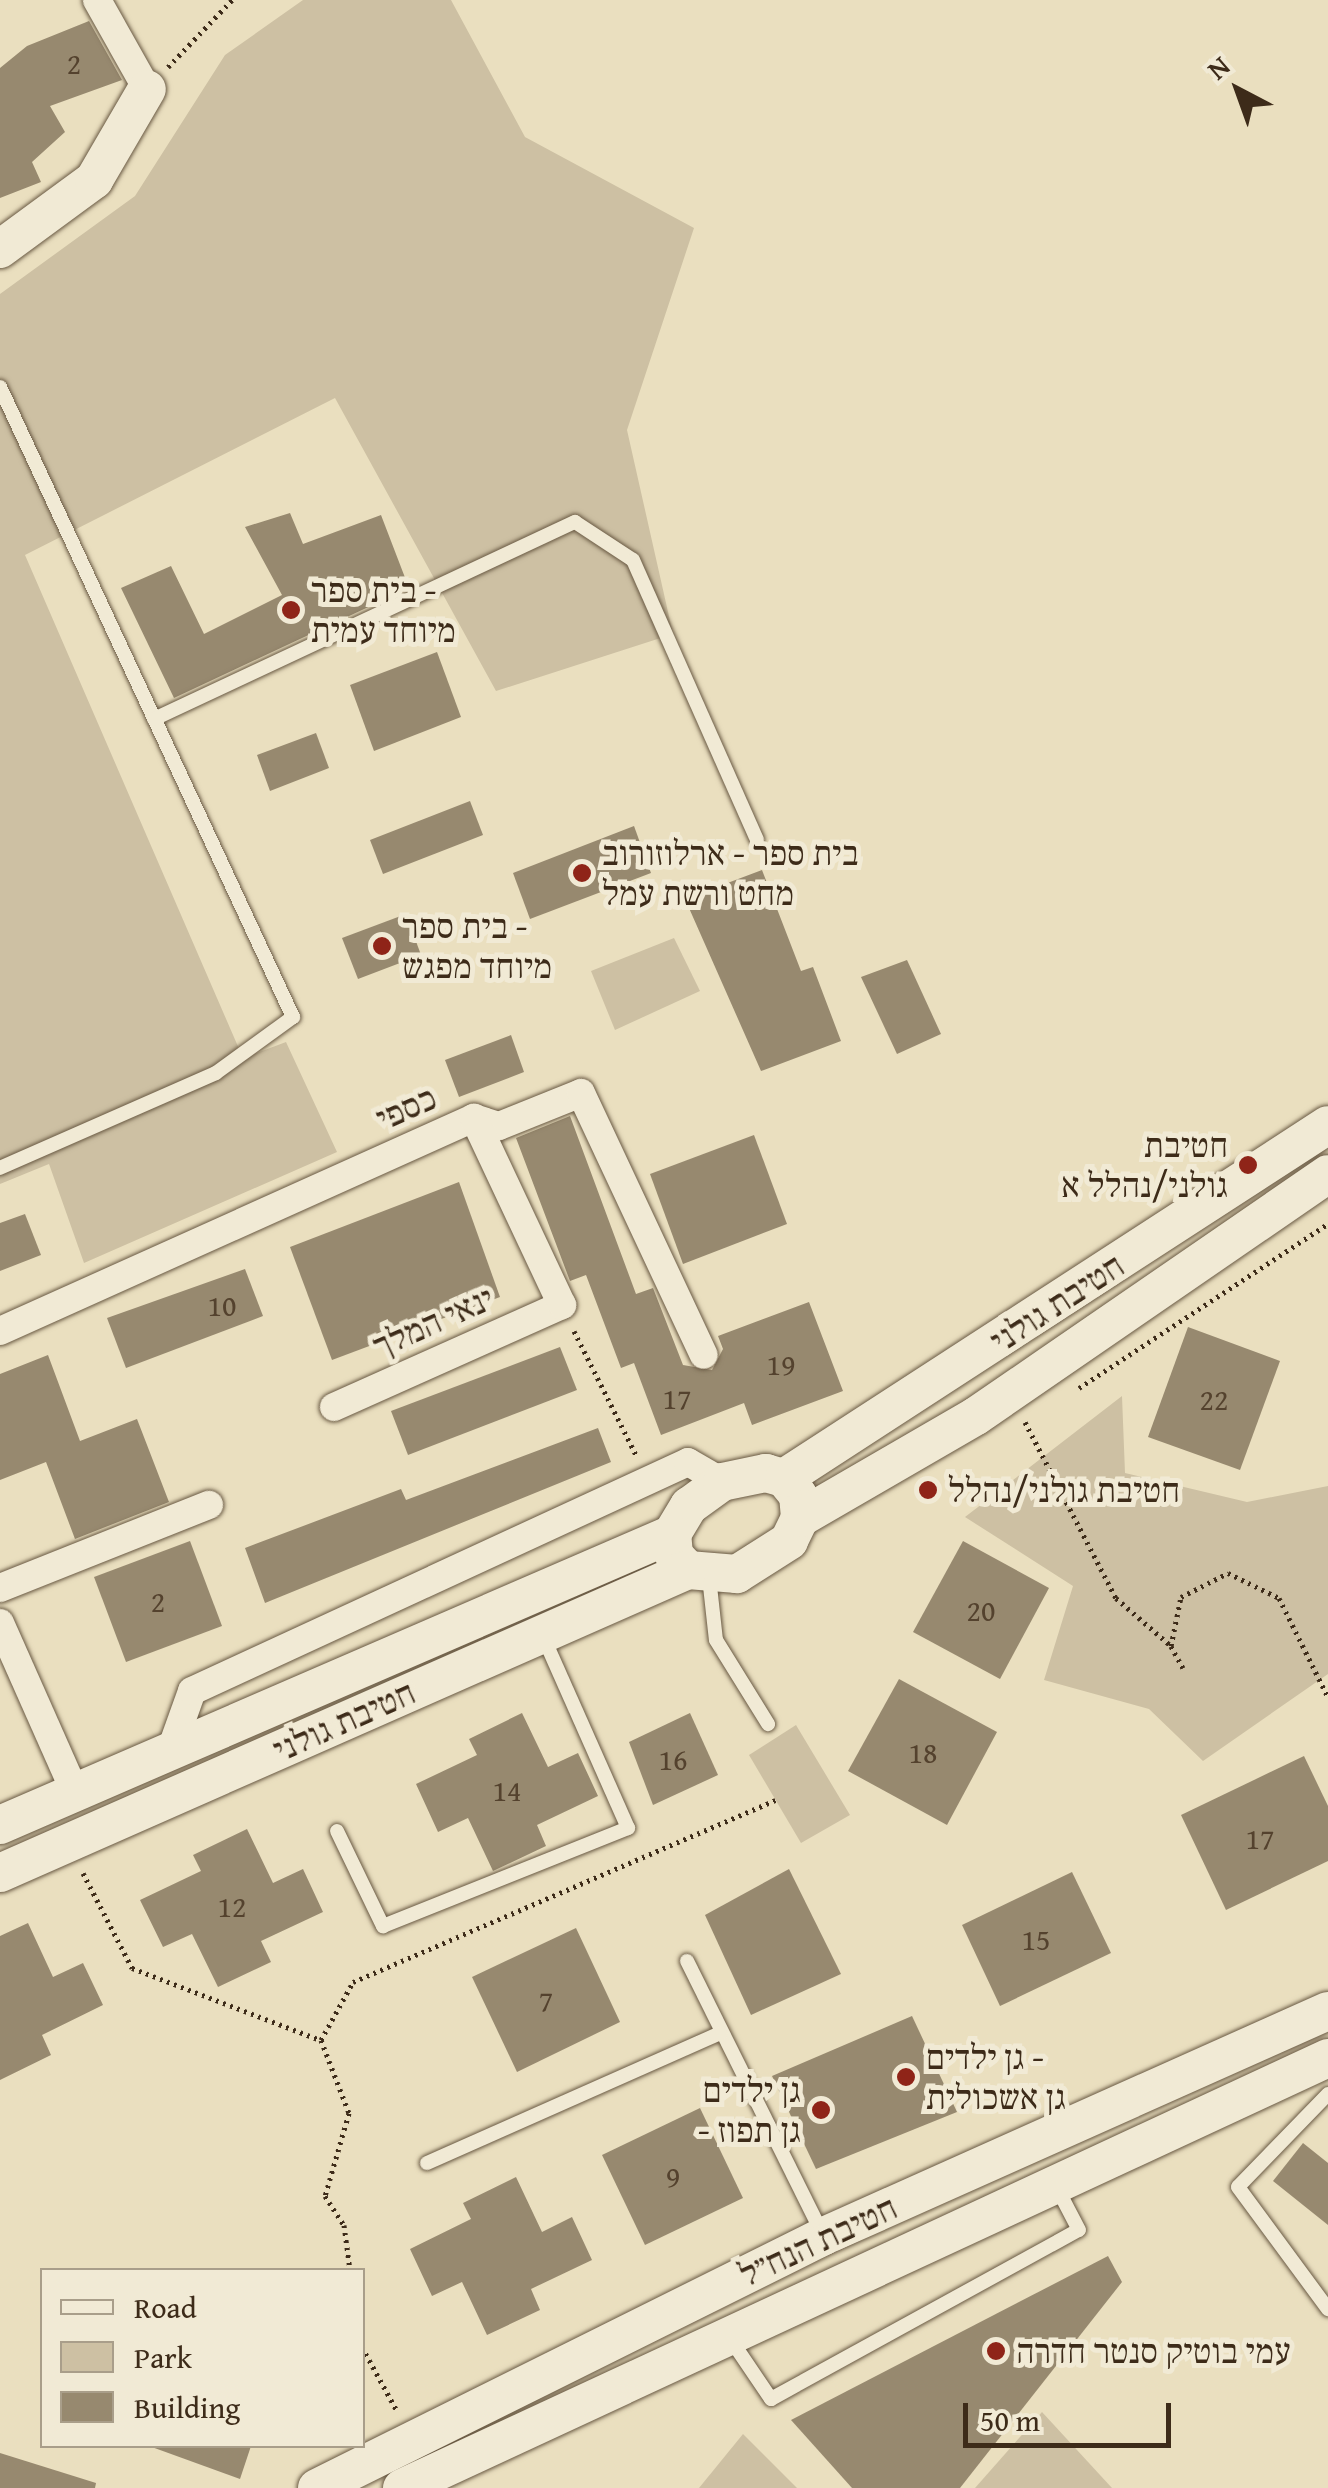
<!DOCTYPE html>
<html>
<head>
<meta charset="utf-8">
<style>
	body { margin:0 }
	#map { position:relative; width:1328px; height:2488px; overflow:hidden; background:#eadfbf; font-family:"Gentium Book Plus","Frank Ruhl Libre",serif }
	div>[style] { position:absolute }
	.green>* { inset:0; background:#cdc0a3 }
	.building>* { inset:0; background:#97896f }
	.path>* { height:5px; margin-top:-2.5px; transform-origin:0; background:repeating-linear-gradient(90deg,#3d2b19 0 2.5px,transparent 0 7.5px) }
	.roads { filter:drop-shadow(0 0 2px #685842) drop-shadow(0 0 2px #685842) }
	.lane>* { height:14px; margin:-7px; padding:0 7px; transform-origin:7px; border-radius:7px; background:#f1ead5 }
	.street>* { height:28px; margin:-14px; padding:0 14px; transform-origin:14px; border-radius:14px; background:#f1ead5 }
	.secondary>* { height:38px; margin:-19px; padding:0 19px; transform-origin:19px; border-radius:19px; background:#f1ead5 }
	.dots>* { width:28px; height:28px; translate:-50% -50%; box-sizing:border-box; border:5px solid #f1ead5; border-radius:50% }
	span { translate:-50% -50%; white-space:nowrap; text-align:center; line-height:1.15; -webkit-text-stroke:10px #f1ead5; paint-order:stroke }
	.number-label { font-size:30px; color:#54422e }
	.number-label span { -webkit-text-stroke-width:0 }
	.poi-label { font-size:35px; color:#3d2b19 }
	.left { translate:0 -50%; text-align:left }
	.right { translate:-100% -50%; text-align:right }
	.street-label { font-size:35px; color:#3d2b19 }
	.legend { position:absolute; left:40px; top:2268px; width:325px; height:180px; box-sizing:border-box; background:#f1ead5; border:2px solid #a99e8a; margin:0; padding:12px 18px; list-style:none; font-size:30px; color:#3d2b19 }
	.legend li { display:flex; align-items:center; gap:20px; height:50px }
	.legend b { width:50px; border:2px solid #a99e8a }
	.north { position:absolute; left:1188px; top:40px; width:100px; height:100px; -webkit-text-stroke:8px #f1ead5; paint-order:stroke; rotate:319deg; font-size:28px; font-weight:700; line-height:40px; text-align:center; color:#3d2b19 }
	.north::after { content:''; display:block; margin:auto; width:35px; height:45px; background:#3d2b19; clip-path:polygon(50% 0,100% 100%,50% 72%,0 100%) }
	.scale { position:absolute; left:963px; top:2403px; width:208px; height:45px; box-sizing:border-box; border:5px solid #3d2b19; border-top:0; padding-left:12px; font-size:30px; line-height:35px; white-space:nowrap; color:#3d2b19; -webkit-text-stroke:8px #f1ead5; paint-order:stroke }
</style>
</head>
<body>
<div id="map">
	<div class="green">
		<div style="clip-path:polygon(303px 0,451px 0,525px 137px,694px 228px,627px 430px,673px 634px,496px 691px,335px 398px,25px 555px,243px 1058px,286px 1042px,337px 1152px,84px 1263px,49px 1164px,0 1184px,0 294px,135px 196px,225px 55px)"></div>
		<div style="clip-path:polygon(674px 938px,700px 991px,615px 1030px,591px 971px)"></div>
		<div style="clip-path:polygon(1122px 1396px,1125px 1473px,1247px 1502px,1328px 1486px,1328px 1674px,1203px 1761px,1149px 1709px,1044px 1680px,1073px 1586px,965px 1517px)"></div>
		<div style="clip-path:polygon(796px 1725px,850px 1815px,801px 1843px,749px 1755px)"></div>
		<div style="clip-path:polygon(1042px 2412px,1112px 2488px,975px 2488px)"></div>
		<div style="clip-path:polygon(743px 2434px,797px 2488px,699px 2488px)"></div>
	</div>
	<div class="building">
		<div style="clip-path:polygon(89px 21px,122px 80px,50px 106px,65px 132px,32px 162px,41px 182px,0 198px,0 68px,27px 46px)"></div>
		<div style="clip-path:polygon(290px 513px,303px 544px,381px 515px,409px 588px,174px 698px,121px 588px,171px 566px,204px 634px,282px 595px,245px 527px)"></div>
		<div style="clip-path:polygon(437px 652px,461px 717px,374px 751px,350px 685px)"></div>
		<div style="clip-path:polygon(316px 733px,329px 768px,270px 791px,257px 755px)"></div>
		<div style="clip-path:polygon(470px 801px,483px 835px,383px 874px,370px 840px)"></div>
		<div style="clip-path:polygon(634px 826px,651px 873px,530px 919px,513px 873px)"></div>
		<div style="clip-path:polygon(762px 870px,801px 971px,813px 967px,841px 1041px,761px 1071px,685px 899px)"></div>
		<div style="clip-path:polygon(406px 914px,421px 955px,358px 979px,342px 938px)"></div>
		<div style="clip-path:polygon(907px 960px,941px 1034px,897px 1054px,861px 977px)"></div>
		<div style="clip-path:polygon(511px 1035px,524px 1072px,459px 1097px,445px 1060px)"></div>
		<div style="clip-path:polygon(570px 1116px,636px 1294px,653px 1288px,683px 1365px,712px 1370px,723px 1349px,718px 1336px,809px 1302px,843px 1391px,752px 1425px,744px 1403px,661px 1435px,634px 1363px,621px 1368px,586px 1275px,570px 1281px,516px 1138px)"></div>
		<div style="clip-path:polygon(754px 1135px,787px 1224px,683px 1264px,650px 1174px)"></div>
		<div style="clip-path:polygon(459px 1182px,500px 1297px,332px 1360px,290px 1247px)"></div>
		<div style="clip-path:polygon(25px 1214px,41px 1255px,0 1271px,0 1223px)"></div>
		<div style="clip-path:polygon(245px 1269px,263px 1316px,126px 1368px,107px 1318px)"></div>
		<div style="clip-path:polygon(1188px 1327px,1280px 1361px,1240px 1470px,1148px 1437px)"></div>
		<div style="clip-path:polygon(560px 1347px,577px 1390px,408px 1455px,391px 1411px)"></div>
		<div style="clip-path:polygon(48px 1355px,80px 1441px,137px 1419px,169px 1502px,75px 1539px,46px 1462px,0 1480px,0 1374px)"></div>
		<div style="clip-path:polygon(598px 1428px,611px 1462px,265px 1603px,245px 1548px,401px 1489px,406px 1500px)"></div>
		<div style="clip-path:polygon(190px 1541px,222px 1626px,126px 1662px,94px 1577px)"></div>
		<div style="clip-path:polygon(963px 1541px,1049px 1588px,1000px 1679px,913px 1632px)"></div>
		<div style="clip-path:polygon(899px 1679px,997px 1732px,947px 1825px,848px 1771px)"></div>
		<div style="clip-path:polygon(522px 1713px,548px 1767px,578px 1753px,598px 1796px,537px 1825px,546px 1846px,493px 1871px,468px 1818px,438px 1832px,416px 1784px,477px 1755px,469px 1739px)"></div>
		<div style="clip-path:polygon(690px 1713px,718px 1775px,653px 1805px,629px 1742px)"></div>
		<div style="clip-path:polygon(1304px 1756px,1328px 1806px,1328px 1861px,1226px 1910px,1181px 1815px)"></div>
		<div style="clip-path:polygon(247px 1829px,273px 1883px,303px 1869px,323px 1912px,261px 1941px,271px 1962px,218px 1987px,192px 1934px,163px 1947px,140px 1900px,201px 1871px,193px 1855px)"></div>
		<div style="clip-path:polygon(789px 1869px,841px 1974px,751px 2015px,705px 1915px)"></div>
		<div style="clip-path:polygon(1072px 1872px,1111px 1953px,1000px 2006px,962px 1925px)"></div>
		<div style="clip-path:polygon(28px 1923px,53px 1977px,83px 1963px,103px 2005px,42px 2035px,51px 2055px,0 2080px,0 1936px)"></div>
		<div style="clip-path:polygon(576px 1928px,620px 2022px,517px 2072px,472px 1977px)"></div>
		<div style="clip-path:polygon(912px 2016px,957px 2112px,816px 2169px,772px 2076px)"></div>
		<div style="clip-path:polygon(700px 2108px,743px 2198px,645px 2245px,602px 2155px)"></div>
		<div style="clip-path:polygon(1303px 2143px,1328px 2163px,1328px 2225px,1273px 2181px)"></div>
		<div style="clip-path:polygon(516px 2177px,542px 2232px,572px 2217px,592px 2260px,531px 2289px,540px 2310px,487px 2335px,462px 2282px,432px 2296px,410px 2249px,471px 2219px,463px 2203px)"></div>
		<div style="clip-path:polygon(1108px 2256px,1122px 2282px,960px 2488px,852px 2488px,791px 2420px)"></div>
		<div style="clip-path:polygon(149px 2446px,251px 2446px,240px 2479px)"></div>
		<div style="clip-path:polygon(0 2453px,96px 2483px,95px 2488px,0 2488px)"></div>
	</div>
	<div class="path">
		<div style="left:168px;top:67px;width:93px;rotate:-46.3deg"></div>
		<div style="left:574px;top:1331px;width:139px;rotate:63.4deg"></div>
		<div style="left:1079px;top:1388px;width:298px;rotate:-33.4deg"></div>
		<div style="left:1025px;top:1422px;width:198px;rotate:62.7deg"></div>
		<div style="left:1116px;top:1598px;width:73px;rotate:41.1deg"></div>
		<div style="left:1183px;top:1668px;width:25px;rotate:-119deg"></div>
		<div style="left:1171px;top:1646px;width:50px;rotate:-78.5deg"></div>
		<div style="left:1181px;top:1597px;width:53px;rotate:-27.1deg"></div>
		<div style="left:1228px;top:1573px;width:57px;rotate:26.1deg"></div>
		<div style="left:1279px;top:1598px;width:110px;rotate:63.7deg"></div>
		<div style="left:83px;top:1873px;width:107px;rotate:62.7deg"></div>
		<div style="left:132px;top:1968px;width:202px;rotate:20.9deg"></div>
		<div style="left:321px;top:2040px;width:78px;rotate:69deg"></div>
		<div style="left:349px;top:2113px;width:86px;rotate:106.1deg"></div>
		<div style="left:325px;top:2196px;width:35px;rotate:57deg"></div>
		<div style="left:344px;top:2225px;width:45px;rotate:82.4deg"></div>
		<div style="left:321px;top:2040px;width:66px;rotate:-61.1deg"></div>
		<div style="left:353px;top:1982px;width:460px;rotate:-23.3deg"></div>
		<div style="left:362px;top:2347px;width:73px;rotate:61.3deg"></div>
	</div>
	<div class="roads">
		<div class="lane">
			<div style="left:0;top:387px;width:695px;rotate:65.06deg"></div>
			<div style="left:293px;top:1017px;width:95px;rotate:144deg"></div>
			<div style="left:216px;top:1073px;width:236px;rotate:156.3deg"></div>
			<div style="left:154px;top:719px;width:465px;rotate:-25.1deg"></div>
			<div style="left:575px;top:522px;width:69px;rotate:33.2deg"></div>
			<div style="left:633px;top:560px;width:306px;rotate:66.1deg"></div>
			<div style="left:709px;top:1577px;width:63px;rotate:83.7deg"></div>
			<div style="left:716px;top:1640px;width:99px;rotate:58.2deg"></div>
			<div style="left:337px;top:1831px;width:106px;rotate:64.2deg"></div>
			<div style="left:383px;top:1926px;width:264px;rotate:-21.8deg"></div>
			<div style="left:628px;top:1828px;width:212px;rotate:-113.9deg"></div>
			<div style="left:687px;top:1961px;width:306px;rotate:63.6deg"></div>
			<div style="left:1328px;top:2094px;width:129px;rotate:134.1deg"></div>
			<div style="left:1238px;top:2187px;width:152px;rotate:53.6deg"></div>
			<div style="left:427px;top:2163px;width:321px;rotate:-23.9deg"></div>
			<div style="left:729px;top:2337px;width:75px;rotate:55.9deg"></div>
			<div style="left:771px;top:2399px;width:351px;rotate:-28.8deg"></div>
			<div style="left:1079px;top:2230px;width:47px;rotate:-117.6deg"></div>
		</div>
		<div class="street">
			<div style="left:97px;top:0;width:102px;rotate:60.7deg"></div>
			<div style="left:0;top:1331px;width:520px;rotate:-24.2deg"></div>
			<div style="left:474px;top:1118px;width:26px;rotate:18deg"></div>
			<div style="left:499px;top:1126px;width:88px;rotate:-21.9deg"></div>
			<div style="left:581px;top:1093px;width:289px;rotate:64.9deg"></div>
			<div style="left:334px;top:1407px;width:250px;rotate:-24.1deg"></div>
			<div style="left:562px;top:1305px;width:207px;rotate:-115.2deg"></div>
			<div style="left:0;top:1588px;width:225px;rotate:-21.7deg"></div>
			<div style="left:0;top:1623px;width:183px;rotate:66.1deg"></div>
			<div style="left:173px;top:1744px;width:56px;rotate:-70.3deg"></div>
			<div style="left:192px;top:1691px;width:546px;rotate:-24.78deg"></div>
			<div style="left:688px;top:1462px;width:39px;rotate:30deg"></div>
		</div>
		<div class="secondary">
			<div style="left:0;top:249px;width:117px;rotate:-36.3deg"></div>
			<div style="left:94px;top:180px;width:105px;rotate:-59.8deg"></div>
			<div style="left:766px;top:1473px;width:19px;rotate:16deg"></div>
			<div style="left:784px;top:1478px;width:22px;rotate:51deg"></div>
			<div style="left:798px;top:1495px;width:23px;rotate:85deg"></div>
			<div style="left:800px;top:1518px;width:25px;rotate:116deg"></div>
			<div style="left:789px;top:1541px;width:62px;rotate:147.6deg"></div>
			<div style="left:737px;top:1574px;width:49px;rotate:-175.3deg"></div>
			<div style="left:688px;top:1570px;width:21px;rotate:-133deg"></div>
			<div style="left:674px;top:1555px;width:21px;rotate:-95deg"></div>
			<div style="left:672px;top:1534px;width:33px;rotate:-59deg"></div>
			<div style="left:689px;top:1506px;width:41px;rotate:-36deg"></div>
			<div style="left:722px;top:1482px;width:45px;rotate:-11.6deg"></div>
			<div style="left:784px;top:1478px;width:648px;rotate:-32.98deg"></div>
			<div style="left:800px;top:1518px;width:203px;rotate:-30.1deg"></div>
			<div style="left:976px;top:1416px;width:427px;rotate:-34.5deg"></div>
			<div style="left:0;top:1825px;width:732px;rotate:-23.41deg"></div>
			<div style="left:0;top:1873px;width:752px;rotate:-23.77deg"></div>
			<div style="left:317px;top:2488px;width:566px;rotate:-26.43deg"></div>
			<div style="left:824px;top:2236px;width:552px;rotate:-24.06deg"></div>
			<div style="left:402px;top:2488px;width:1021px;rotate:-24.91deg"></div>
		</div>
	</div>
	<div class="dots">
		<div style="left:291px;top:610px;background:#8f2418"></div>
		<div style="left:582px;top:873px;background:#8f2418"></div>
		<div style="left:382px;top:946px;background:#8f2418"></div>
		<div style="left:1248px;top:1165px;background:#8f2418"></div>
		<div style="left:928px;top:1490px;background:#8f2418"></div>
		<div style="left:906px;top:2077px;background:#8f2418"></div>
		<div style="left:821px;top:2110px;background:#8f2418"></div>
		<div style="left:996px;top:2351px;background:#8f2418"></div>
	</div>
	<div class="number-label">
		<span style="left:74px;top:63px">2</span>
		<span style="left:222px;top:1305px">10</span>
		<span style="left:781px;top:1364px">19</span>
		<span style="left:677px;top:1398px">17</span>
		<span style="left:1214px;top:1399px">22</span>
		<span style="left:158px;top:1601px">2</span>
		<span style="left:981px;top:1610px">20</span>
		<span style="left:923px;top:1752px">18</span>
		<span style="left:673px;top:1759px">16</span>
		<span style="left:507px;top:1790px">14</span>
		<span style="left:1260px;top:1838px">17</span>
		<span style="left:232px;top:1906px">12</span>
		<span style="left:1036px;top:1939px">15</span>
		<span style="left:546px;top:2000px">7</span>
		<span style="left:673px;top:2176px">9</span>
	</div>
	<div class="poi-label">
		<span class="left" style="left:311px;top:610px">בית ספר -<br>מיוחד עמית</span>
		<span class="left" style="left:602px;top:873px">בית ספר - ארלוזורוב<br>מחט ורשת עמל</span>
		<span class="left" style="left:402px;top:946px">בית ספר -<br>מיוחד מפגש</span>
		<span class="right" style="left:1228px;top:1165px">חטיבת<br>גולני/נהלל א</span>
		<span class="left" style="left:948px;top:1490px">חטיבת גולני/נהלל</span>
		<span class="left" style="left:926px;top:2077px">גן ילדים -<br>גן אשכולית</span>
		<span class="right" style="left:801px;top:2110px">גן ילדים<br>- גן תפוז</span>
		<span class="left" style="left:1016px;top:2351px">עמי בוטיק סנטר חדרה</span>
	</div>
	<div class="street-label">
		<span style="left:406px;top:1108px;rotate:-24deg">כספי</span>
		<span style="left:1057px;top:1303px;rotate:-33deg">חטיבת גולני</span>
		<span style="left:433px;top:1322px;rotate:-24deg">ינאי המלך</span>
		<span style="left:344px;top:1721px;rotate:-24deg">חטיבת גולני</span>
		<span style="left:818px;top:2241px;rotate:-25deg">חטיבת הנח״ל</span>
	</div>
	<ul class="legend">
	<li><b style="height:12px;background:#f1ead5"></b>Road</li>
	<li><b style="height:28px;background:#cdc0a3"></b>Park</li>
	<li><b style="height:28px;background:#97896f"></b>Building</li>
	</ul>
	<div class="north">N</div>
	<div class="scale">50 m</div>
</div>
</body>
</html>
